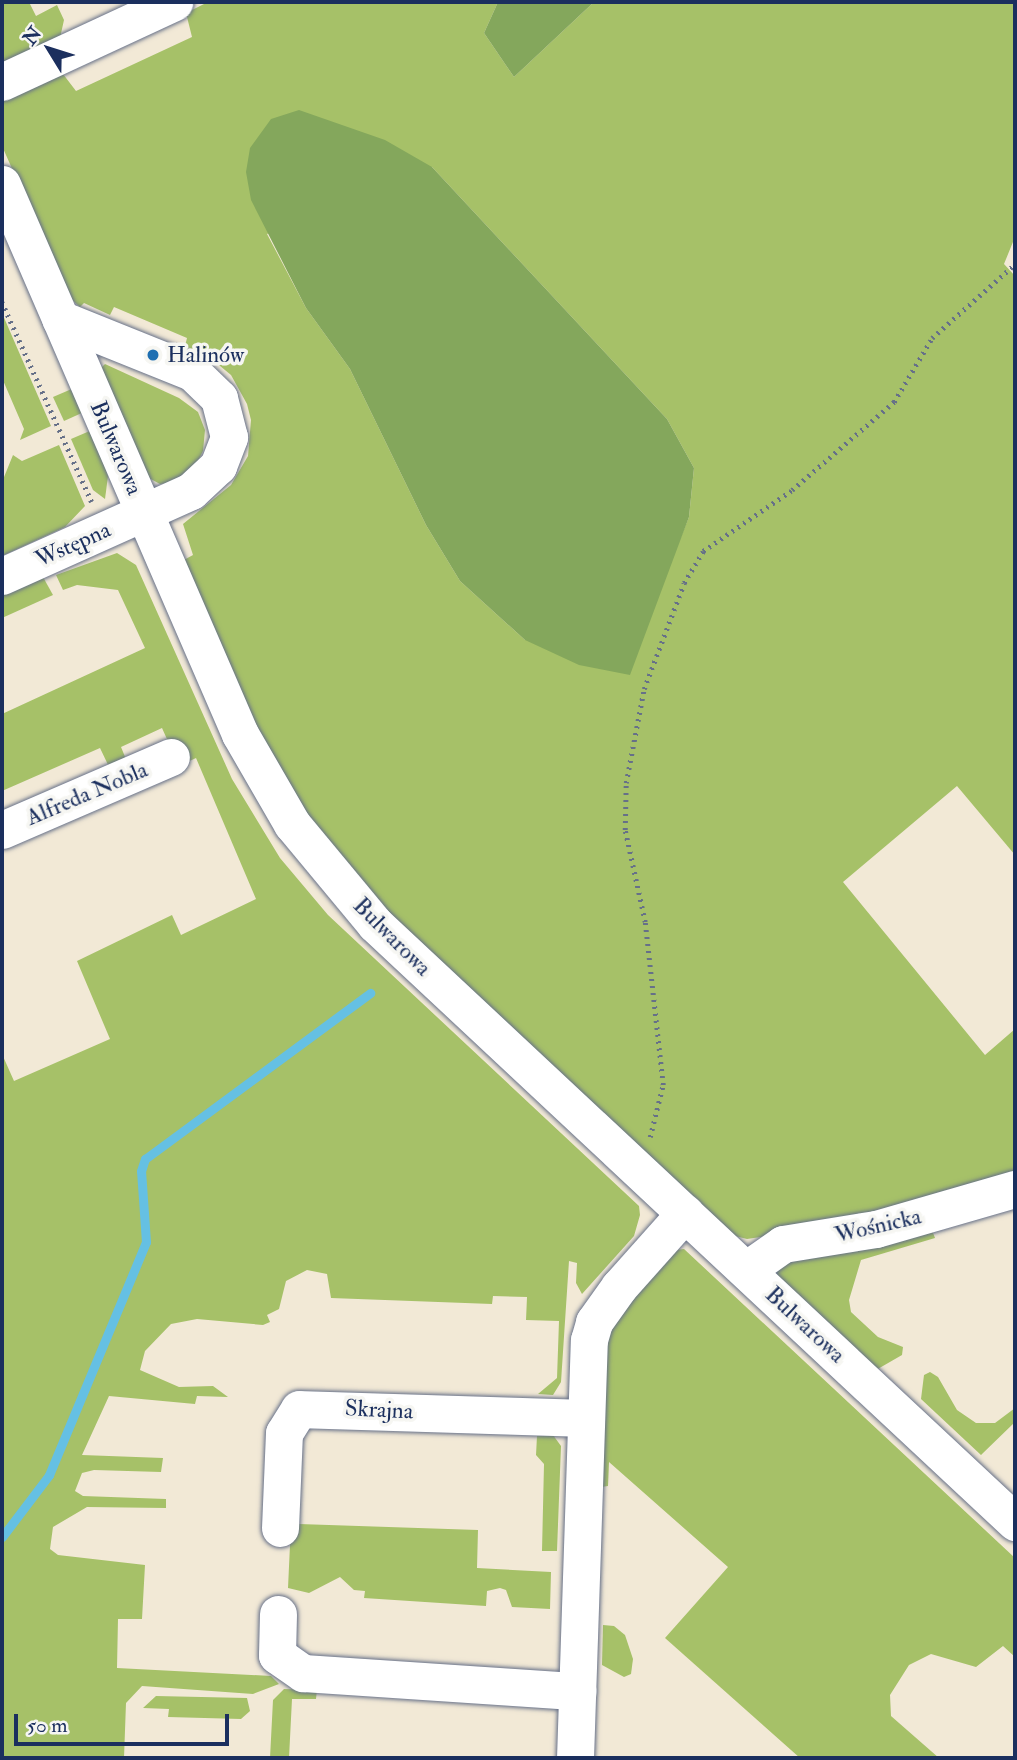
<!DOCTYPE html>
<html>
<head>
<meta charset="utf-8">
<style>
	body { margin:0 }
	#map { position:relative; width:1017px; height:1760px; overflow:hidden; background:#f2e9d6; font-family:"IM FELL Double Pica",serif }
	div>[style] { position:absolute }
	.green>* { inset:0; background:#a6c168 }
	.forest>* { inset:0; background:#84a75c }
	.stream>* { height:9px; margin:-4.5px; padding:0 4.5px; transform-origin:4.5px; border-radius:4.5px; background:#65c0e3 }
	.path>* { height:4.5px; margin-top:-2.25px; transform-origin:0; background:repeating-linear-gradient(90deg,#667088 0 2px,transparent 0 7px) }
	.roads { filter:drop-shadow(0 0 2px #667088) drop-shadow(0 0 2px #667088) }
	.minor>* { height:37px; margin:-18.5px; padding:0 18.5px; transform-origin:18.5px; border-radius:18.5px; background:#fff }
	.dots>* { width:19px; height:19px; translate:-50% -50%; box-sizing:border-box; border:4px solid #f6f6f2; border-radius:50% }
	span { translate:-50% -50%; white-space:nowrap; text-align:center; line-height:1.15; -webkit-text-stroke:7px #f6f6f2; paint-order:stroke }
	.poi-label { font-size:23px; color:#1b2f5e }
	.left { translate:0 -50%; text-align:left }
	.street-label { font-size:23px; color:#1b2f5e }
	.frame { position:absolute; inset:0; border:4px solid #1b2f5e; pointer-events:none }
	.north { position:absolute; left:14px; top:14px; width:70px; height:70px; -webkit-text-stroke:5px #f6f6f2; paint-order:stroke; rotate:308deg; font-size:19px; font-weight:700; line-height:28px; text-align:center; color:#1b2f5e }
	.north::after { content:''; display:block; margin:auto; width:24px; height:32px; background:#1b2f5e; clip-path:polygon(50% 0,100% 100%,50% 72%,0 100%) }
	.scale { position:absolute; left:14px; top:1714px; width:215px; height:32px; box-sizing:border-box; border:4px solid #1b2f5e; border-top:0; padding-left:9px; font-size:21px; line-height:24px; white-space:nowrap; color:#1b2f5e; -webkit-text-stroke:5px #f6f6f2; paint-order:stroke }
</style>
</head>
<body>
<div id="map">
	<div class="green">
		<div style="clip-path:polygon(2px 2px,29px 2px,36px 16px,57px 5px,64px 20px,60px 38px,2px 70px)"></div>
		<div style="clip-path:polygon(evenodd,208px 2px,498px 2px,484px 33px,514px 77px,594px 2px,1015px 2px,1015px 237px,1004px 264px,1015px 276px,1015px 855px,957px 786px,843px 882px,985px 1055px,1015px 1029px,1015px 1175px,789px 1233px,747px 1239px,731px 1235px,367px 893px,308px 824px,256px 732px,182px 561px,193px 555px,183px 524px,231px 485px,248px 456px,251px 420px,247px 404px,231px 375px,208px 356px,185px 346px,187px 338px,114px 307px,110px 315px,84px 303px,80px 307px,69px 297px,2px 146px,2px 101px,63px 74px,76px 91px,192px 37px,186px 13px,208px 2px,432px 167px,667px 419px,694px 468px,689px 517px,674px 554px,525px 640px,460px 581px,426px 525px,350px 369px,306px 308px,267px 234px,432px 167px)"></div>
		<div style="clip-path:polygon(2px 313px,51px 426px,20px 440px,24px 429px,2px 378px)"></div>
		<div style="clip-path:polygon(105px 364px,179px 398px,198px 412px,205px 430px,203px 451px,196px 465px,171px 483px,160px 484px,145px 476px,101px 368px)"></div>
		<div style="clip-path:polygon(74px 388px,84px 412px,64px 421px,53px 397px)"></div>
		<div style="clip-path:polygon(92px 430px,108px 476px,105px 499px,93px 490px,71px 439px)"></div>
		<div style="clip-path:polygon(59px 445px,85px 506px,65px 527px,2px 556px,2px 482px,13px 455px,22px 461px)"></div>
		<div style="clip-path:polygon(117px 553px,136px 565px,232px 779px,280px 858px,328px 915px,639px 1206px,640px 1215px,634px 1236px,582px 1294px,576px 1283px,577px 1263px,569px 1261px,561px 1382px,553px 1395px,538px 1394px,557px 1378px,559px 1321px,526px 1320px,527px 1297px,493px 1296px,492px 1304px,331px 1298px,327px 1274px,307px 1270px,286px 1281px,279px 1309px,267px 1315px,270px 1322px,263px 1325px,197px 1319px,171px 1324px,145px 1351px,140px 1370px,179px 1387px,213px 1386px,228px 1397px,197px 1396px,195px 1404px,109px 1396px,82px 1455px,163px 1458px,161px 1472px,94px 1470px,82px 1473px,75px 1491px,83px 1496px,166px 1499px,166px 1508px,87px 1507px,53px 1527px,50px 1549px,58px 1555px,145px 1565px,142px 1619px,118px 1619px,117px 1668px,271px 1676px,279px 1684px,253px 1694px,142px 1686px,126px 1703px,124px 1758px,2px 1758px,2px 1054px,14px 1081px,110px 1039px,77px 961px,172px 915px,181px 935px,256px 899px,196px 758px,179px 766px,162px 728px,121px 747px,128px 764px,111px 771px,100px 748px,2px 791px,2px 714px,145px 648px,118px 590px,77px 585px,63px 590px,56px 575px)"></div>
		<div style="clip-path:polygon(43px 577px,53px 595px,2px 618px,2px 595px)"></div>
		<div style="clip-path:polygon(930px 1225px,935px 1238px,861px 1260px,849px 1300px,851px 1312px,878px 1337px,903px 1347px,902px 1355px,876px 1370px,776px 1275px,779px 1262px)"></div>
		<div style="clip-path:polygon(684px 1249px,1015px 1558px,1015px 1657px,1003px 1646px,976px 1667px,931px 1654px,909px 1665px,890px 1695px,891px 1716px,939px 1758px,800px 1758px,665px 1638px,728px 1567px,609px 1462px,608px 1486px,595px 1488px,605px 1325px,676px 1250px)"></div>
		<div style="clip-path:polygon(930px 1372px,938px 1377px,957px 1410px,976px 1423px,995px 1423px,1015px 1408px,1015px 1422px,981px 1455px,921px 1399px,924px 1375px)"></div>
		<div style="clip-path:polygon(553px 1435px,561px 1446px,557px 1551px,542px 1551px,544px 1464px,536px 1455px,537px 1436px)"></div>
		<div style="clip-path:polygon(295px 1437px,302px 1437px,299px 1524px,478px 1530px,477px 1568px,551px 1572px,550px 1609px,512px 1607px,506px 1590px,500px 1588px,487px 1591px,486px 1606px,364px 1598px,365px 1591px,354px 1590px,340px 1577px,309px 1593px,288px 1588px)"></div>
		<div style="clip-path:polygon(603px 1625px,614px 1626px,625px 1635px,633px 1659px,631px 1674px,624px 1677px,602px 1665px)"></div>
		<div style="clip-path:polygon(284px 1689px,317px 1690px,316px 1699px,292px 1699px,289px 1758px,270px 1758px,273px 1700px)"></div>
		<div style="clip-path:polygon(156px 1696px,247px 1698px,250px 1711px,241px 1719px,168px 1717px,169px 1709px,143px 1708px)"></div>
	</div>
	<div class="forest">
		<div style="clip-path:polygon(498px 2px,594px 2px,514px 77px,484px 33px)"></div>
		<div style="clip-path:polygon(299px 110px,385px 140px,432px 167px,667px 419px,694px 468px,689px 517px,630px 675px,579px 665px,525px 640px,460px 581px,426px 525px,350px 369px,306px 308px,251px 200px,246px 172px,250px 148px,271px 119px)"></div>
	</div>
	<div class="stream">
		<div style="left:2px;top:1537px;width:78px;rotate:-52.8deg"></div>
		<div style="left:49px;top:1475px;width:252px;rotate:-67.4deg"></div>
		<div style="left:146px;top:1242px;width:71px;rotate:-94deg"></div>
		<div style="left:141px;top:1171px;width:13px;rotate:-72deg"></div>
		<div style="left:145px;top:1159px;width:280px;rotate:-36.4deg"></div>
	</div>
	<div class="path">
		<div style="left:2px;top:302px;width:219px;rotate:65.8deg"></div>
		<div style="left:650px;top:1137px;width:54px;rotate:-76deg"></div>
		<div style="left:663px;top:1085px;width:164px;rotate:-96.3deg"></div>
		<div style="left:645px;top:922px;width:94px;rotate:-102.3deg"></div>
		<div style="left:625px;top:830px;width:47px;rotate:-88.8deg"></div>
		<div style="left:626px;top:783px;width:96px;rotate:-79.2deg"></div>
		<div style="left:644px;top:689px;width:113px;rotate:-69.3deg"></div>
		<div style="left:684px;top:583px;width:37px;rotate:-59deg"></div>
		<div style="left:703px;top:551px;width:108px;rotate:-34.4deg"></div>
		<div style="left:792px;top:490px;width:135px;rotate:-40.8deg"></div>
		<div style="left:894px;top:402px;width:74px;rotate:-59.3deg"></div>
		<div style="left:932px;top:338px;width:111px;rotate:-41.7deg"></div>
	</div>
	<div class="roads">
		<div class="minor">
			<div style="left:2px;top:82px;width:190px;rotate:-24.9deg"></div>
			<div style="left:2px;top:184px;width:599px;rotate:66.6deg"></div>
			<div style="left:240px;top:734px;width:104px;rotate:60deg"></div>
			<div style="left:292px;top:824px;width:130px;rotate:50.3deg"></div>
			<div style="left:375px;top:924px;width:876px;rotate:43.06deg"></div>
			<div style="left:2px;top:576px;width:207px;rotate:-24.2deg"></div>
			<div style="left:191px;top:491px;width:37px;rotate:-43deg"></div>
			<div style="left:218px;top:466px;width:31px;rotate:-69deg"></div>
			<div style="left:229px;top:437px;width:40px;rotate:-104.4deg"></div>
			<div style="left:219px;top:398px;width:37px;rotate:-136deg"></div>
			<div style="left:192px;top:372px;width:142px;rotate:-158.1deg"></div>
			<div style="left:2px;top:830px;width:184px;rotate:-23.4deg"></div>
			<div style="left:746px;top:1270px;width:45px;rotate:-35.1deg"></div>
			<div style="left:783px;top:1244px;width:94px;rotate:-9.2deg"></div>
			<div style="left:876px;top:1229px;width:145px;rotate:-16.1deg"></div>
			<div style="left:280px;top:1528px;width:95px;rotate:-87.6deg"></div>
			<div style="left:284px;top:1433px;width:28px;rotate:-58deg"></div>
			<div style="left:299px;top:1409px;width:285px;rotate:1.8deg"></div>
			<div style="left:278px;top:1614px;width:41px;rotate:91.4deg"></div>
			<div style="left:277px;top:1655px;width:32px;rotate:35deg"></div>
			<div style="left:303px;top:1673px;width:275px;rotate:3.8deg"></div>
			<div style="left:575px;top:1758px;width:418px;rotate:-88.1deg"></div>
			<div style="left:589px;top:1340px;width:19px;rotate:-74deg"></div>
			<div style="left:594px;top:1322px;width:43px;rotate:-54.5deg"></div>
			<div style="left:619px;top:1287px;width:99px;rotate:-48.3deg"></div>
		</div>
	</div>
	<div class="dots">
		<div style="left:153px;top:355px;background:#1f6fb2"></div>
	</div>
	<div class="poi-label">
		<span class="left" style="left:167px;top:355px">Halinów</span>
	</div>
	<div class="street-label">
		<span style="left:116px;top:448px;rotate:67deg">Bulwarowa</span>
		<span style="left:73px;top:545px;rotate:-24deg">Wstępna</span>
		<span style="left:87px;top:794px;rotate:-23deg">Alfreda Nobla</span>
		<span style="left:392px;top:937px;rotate:45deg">Bulwarowa</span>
		<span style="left:878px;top:1226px;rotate:-13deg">Wośnicka</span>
		<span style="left:805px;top:1325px;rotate:43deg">Bulwarowa</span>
		<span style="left:379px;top:1410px;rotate:3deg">Skrajna</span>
	</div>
	<div class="frame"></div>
	<div class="north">N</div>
	<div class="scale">50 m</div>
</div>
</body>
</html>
